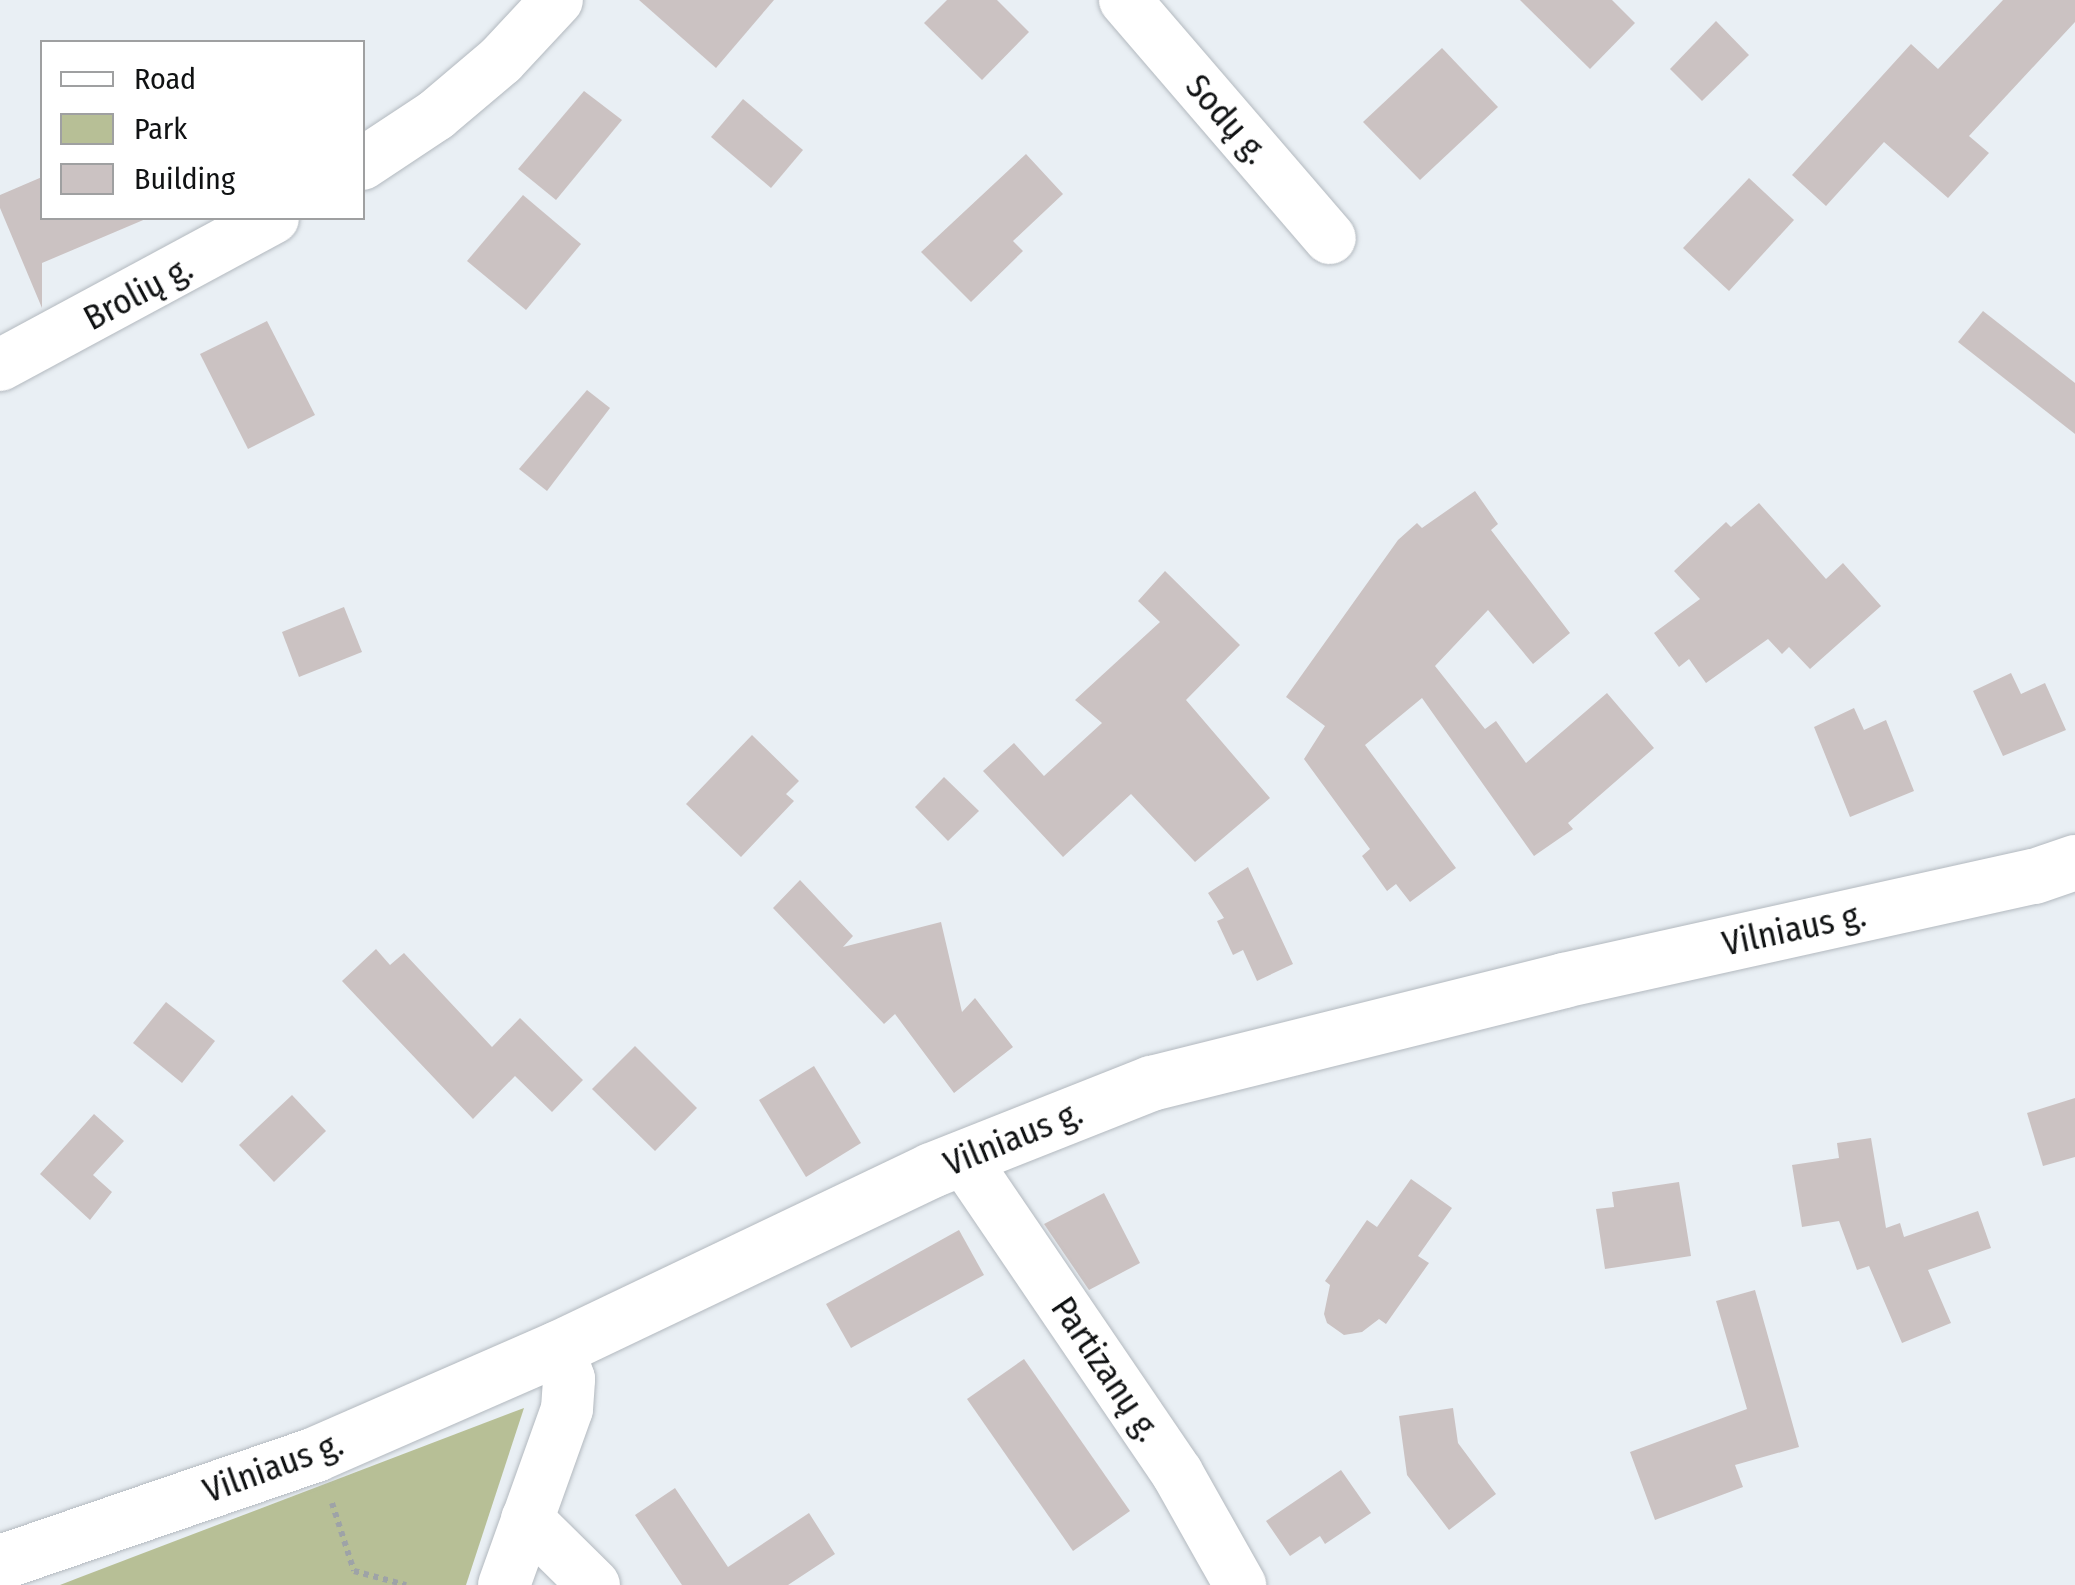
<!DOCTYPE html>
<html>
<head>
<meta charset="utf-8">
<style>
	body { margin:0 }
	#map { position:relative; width:2075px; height:1585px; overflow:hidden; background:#e9eff4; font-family:"Fira Sans Condensed",sans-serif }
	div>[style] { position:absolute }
	.green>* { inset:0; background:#b7bf96 }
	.building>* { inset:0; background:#cbc2c2 }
	.path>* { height:6px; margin-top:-3px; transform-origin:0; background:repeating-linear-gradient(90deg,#9ea3a7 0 5px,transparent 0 10px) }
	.roads { filter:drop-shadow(0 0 2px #b3b9bf) drop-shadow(0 0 2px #b3b9bf) }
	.street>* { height:52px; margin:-26px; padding:0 26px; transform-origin:26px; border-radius:26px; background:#fff }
	.secondary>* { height:55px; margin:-27.5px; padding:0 27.5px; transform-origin:27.5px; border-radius:27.5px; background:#fff }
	span { translate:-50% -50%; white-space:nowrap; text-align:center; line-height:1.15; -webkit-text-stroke:8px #fff; paint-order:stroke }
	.street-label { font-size:35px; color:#101213 }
	.legend { position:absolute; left:40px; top:40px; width:325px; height:180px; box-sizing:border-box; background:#fff; border:2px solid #9fa0a1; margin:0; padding:12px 18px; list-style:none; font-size:30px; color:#101213 }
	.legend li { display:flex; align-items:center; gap:20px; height:50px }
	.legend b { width:50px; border:2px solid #9fa0a1 }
</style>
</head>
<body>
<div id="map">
	<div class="green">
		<div style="clip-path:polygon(524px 1408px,466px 1585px,60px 1585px,78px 1578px)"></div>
	</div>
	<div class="building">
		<div style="clip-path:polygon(639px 0,774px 0,716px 68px)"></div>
		<div style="clip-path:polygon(947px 0,997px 0,1029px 32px,982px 80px,924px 23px)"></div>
		<div style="clip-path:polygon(1520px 0,1612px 0,1635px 23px,1590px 69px)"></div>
		<div style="clip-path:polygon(2003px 0,2075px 0,2075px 22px,1969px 136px,1989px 153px,1948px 198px,1884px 142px,1826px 206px,1792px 175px,1911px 44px,1938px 69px)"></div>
		<div style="clip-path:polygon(1716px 21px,1749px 55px,1702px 101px,1670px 69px)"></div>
		<div style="clip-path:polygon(1442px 48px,1498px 107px,1420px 180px,1363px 122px)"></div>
		<div style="clip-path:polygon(584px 91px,622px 120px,556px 200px,518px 169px)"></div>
		<div style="clip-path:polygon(743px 99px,803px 150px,771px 188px,711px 137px)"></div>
		<div style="clip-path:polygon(1026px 154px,1063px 194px,1013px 241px,1023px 251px,971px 302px,921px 252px)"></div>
		<div style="clip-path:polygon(42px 177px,42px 218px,148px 218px,42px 263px,42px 308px,0 208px,0 195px)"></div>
		<div style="clip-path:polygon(1749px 178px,1794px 220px,1729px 291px,1683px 248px)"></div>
		<div style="clip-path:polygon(523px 195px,581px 244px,526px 310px,467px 261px)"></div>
		<div style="clip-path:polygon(1983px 311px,2075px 383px,2075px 434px,1958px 342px)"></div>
		<div style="clip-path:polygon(267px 321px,315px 415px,248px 449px,200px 354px)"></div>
		<div style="clip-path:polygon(587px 390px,610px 408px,547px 491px,519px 469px)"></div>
		<div style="clip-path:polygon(1475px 491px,1498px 524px,1491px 530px,1570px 633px,1533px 664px,1488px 610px,1435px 666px,1485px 729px,1496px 721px,1526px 763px,1607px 693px,1654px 748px,1568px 823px,1573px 829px,1534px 856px,1422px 698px,1365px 745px,1456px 868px,1410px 902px,1396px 884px,1387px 891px,1362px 856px,1370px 849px,1304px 759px,1325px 726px,1286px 697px,1398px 540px,1417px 523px,1422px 528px)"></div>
		<div style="clip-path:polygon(1759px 503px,1826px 579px,1843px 563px,1881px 606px,1810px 669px,1789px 647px,1782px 654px,1768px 639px,1706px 683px,1689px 659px,1679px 667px,1654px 633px,1700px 599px,1674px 571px,1726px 522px,1731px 527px)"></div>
		<div style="clip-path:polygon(1165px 571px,1240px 645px,1186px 700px,1270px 798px,1195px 862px,1131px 794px,1063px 857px,983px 771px,1014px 743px,1044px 776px,1102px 723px,1075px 700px,1160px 622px,1138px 601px)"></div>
		<div style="clip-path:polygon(344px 607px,362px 652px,299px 677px,282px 632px)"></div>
		<div style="clip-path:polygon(2011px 673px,2021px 694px,2045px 683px,2066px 730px,2003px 756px,1973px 691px)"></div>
		<div style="clip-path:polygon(1854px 708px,1864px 730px,1886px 720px,1914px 791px,1850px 817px,1814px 727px)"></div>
		<div style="clip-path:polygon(752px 735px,799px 781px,786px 794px,794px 801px,741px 857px,686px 804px)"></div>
		<div style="clip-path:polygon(944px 777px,979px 811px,948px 841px,915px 807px)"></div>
		<div style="clip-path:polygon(1248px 867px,1293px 964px,1257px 981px,1243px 950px,1233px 955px,1217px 921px,1224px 918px,1208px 893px)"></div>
		<div style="clip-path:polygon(800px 880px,853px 936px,843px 947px,941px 922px,962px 1012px,975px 998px,1013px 1047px,954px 1093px,895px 1014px,884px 1024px,773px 908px)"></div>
		<div style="clip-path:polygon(376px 949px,390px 965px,404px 953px,492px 1047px,520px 1018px,583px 1080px,552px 1112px,515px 1076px,473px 1119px,342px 981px)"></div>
		<div style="clip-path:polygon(166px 1002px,215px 1041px,182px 1083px,133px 1043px)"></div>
		<div style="clip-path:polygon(635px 1046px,697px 1108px,655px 1151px,592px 1089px)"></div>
		<div style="clip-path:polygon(814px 1066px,861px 1143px,806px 1177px,759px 1100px)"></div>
		<div style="clip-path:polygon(292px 1095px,326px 1131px,274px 1182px,239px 1145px)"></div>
		<div style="clip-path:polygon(2075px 1098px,2075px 1157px,2043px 1166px,2027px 1113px)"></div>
		<div style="clip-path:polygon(94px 1114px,124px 1141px,93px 1175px,112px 1192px,90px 1220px,40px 1174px)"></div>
		<div style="clip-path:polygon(1871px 1138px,1886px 1228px,1900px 1223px,1904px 1237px,1978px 1211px,1991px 1248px,1928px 1270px,1951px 1323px,1902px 1343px,1869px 1266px,1857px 1270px,1839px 1221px,1802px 1227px,1792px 1165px,1839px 1158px,1837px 1143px)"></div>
		<div style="clip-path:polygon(1411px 1179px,1452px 1208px,1418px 1256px,1429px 1263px,1386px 1324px,1379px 1319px,1362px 1332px,1344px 1335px,1327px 1323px,1324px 1314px,1330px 1285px,1325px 1281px,1367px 1220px,1377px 1227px)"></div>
		<div style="clip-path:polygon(1679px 1182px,1691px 1256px,1605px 1269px,1596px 1209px,1614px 1207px,1612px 1192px)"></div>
		<div style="clip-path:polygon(1104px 1193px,1140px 1263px,1089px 1290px,1044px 1224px)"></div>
		<div style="clip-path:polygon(959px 1230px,984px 1275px,851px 1348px,826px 1304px)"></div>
		<div style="clip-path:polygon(1755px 1290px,1799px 1447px,1735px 1465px,1743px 1487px,1655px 1520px,1630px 1452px,1747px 1409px,1716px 1301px)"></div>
		<div style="clip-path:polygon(1024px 1359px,1130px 1511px,1073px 1551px,967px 1399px)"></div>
		<div style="clip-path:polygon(1453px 1408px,1458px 1443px,1496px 1494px,1449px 1530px,1407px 1475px,1399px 1416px)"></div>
		<div style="clip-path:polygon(1341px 1470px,1371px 1513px,1325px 1544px,1320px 1536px,1290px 1556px,1266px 1521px)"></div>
		<div style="clip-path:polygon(675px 1488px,728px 1567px,809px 1513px,835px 1554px,788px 1585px,682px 1585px,635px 1515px)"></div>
	</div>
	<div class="path">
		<div style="left:332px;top:1503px;width:71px;rotate:72.1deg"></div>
		<div style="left:354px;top:1571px;width:54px;rotate:15.1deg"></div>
	</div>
	<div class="roads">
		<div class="street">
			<div style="left:1125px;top:0;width:314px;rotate:49.3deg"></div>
			<div style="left:362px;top:164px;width:89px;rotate:-33.5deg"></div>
			<div style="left:436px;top:115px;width:85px;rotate:-40.2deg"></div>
			<div style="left:501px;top:60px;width:82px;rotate:-47deg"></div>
			<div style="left:0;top:365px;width:310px;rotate:-28.3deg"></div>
			<div style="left:963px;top:1158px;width:381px;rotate:55.8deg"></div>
			<div style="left:1177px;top:1473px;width:129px;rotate:60.6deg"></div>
			<div style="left:527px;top:1519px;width:94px;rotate:44.6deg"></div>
			<div style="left:504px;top:1585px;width:187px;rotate:-70.3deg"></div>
			<div style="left:567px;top:1409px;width:30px;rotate:-86deg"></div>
			<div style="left:569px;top:1379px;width:33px;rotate:-110deg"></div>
		</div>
		<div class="secondary">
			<div style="left:0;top:1562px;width:333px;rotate:-18.9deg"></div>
			<div style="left:315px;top:1454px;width:265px;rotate:-23.6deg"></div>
			<div style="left:558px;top:1348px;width:413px;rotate:-25.5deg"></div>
			<div style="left:931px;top:1170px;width:237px;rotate:-21.6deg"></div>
			<div style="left:1151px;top:1083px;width:425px;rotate:-14deg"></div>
			<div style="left:1563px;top:980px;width:482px;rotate:-12.5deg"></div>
			<div style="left:2034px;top:876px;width:43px;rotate:-18.9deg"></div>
		</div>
	</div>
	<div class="street-label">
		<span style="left:1227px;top:119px;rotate:49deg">Sodų g.</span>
		<span style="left:138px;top:293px;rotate:-28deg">Brolių g.</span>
		<span style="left:1794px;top:929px;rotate:-12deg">Vilniaus g.</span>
		<span style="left:1013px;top:1138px;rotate:-22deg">Vilniaus g.</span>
		<span style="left:1106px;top:1369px;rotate:56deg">Partizanų g.</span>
		<span style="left:273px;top:1467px;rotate:-20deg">Vilniaus g.</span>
	</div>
	<ul class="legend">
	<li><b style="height:12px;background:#fff"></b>Road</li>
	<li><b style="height:28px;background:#b7bf96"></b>Park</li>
	<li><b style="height:28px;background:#cbc2c2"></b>Building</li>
	</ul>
</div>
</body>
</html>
